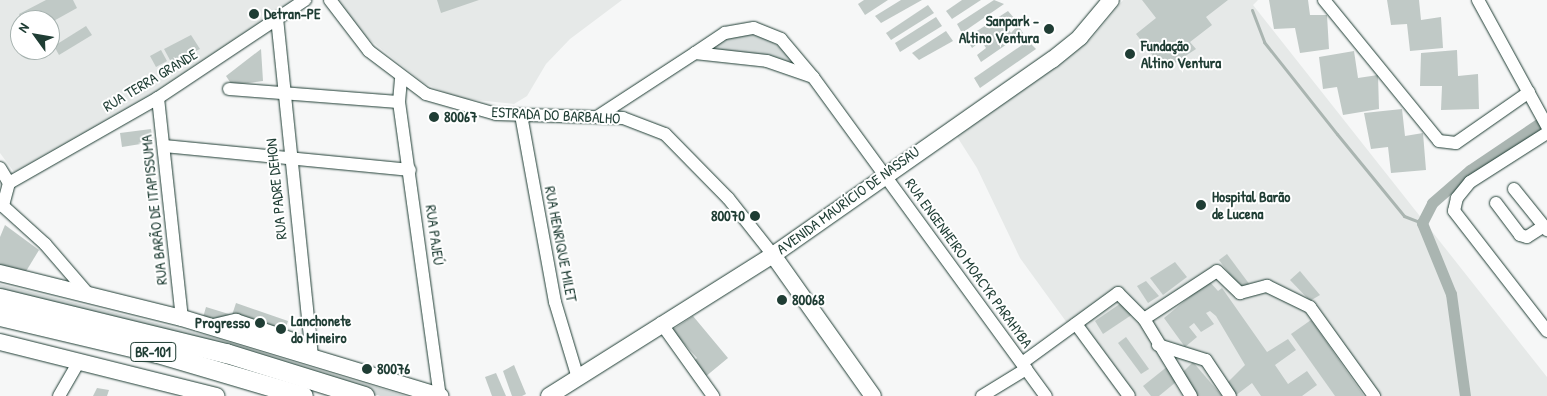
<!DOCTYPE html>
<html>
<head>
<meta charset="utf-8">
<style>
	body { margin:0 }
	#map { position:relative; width:1547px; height:396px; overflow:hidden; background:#f6f7f7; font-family:"Patrick Hand",sans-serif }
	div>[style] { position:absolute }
	.built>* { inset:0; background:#e6e9e8 }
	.green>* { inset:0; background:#d6dcdb }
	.stream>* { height:3px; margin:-1.5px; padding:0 1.5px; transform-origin:1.5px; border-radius:1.5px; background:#aab5b1 }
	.canal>* { height:11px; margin:-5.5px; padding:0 5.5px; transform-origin:5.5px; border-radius:5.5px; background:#aab5b1 }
	.building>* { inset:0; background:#c0c9c6 }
	.roads { filter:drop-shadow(0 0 1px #1f3d34) drop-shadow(0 0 1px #1f3d34) }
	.minor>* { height:12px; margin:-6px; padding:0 6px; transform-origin:6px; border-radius:6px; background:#fff }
	.major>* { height:16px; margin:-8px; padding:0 8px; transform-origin:8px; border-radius:8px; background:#fff }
	.highway>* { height:19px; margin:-9.5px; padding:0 9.5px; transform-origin:9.5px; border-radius:9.5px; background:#fff }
	.dots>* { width:14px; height:14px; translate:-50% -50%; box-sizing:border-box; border:2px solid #fff; border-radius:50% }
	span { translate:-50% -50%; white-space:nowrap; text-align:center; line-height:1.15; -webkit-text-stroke:4px #fff; paint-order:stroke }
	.shield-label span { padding:1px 4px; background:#fff; border:1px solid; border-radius:4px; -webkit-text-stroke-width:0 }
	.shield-label { font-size:14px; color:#1f3d34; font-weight:700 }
	.poi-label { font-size:15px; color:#1f3d34; font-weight:700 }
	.left { translate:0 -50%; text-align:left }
	.right { translate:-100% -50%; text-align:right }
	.street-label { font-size:15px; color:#1f3d34 }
	.north { position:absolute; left:10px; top:10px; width:50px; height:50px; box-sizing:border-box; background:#fff; border:1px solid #a5b1ae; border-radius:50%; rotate:302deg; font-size:14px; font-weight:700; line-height:20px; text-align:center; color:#1f3d34 }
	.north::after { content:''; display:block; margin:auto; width:18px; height:22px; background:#1f3d34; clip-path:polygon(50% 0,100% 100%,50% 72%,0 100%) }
</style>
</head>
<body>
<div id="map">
	<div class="built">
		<div style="clip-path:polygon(evenodd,0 0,299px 0,133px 108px,14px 172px,0 153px,0 0,20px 20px,50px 20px,50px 50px,20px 50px,20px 20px)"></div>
		<div style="clip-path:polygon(337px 0,622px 0,570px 39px,546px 64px,527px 96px,514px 104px,457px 98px,424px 83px,365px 36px)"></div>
		<div style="clip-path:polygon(1123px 0,1258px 0,1253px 5px,1547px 377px,1547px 396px,1120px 396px,1020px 258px,977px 168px,956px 135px,1091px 39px)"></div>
	</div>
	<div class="green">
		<div style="clip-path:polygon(757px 32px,790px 54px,799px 68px,705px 49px,715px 38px)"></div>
		<div style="clip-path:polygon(0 284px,209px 336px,406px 396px,380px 396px,0 292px)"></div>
	</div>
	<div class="stream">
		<div style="left:1252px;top:10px;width:34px;rotate:69deg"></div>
		<div style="left:1264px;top:42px;width:117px;rotate:51.6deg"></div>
		<div style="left:1337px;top:134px;width:106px;rotate:50.7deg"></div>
		<div style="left:1404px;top:216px;width:19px;rotate:21deg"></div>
	</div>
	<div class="canal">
		<div style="left:1465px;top:396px;width:103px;rotate:-97.8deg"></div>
		<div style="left:1451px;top:294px;width:77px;rotate:-112.2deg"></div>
		<div style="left:1422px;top:223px;width:22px;rotate:-63deg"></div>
		<div style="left:1432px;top:203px;width:50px;rotate:-41deg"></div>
		<div style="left:1470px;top:170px;width:93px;rotate:-34deg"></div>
	</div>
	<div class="building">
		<div style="clip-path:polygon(46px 0,73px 0,77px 8px,50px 23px,22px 20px,19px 14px)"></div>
		<div style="clip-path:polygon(437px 0,479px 0,441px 13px)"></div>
		<div style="clip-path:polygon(864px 0,888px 0,865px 15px,858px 4px)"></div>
		<div style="clip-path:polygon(901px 0,922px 0,881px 23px,875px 16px)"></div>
		<div style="clip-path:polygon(962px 0,981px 0,952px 19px,946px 11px)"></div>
		<div style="clip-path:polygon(994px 0,1004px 4px,962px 33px,957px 24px)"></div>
		<div style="clip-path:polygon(1142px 0,1228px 0,1206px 17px,1212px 25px,1190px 42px,1196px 49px,1164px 70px,1136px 34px,1156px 18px)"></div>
		<div style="clip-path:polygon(1269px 0,1308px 0,1310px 15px,1327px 15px,1329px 49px,1300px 53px,1295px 28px,1274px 29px)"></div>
		<div style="clip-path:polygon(1387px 0,1419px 0,1421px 20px,1441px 17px,1443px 48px,1410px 51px,1407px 24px,1391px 25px)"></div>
		<div style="clip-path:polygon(928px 5px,934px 13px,891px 40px,886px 33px)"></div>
		<div style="clip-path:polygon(1008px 11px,1014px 18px,1006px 26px,1011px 33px,1018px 25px,1023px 33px,981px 62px,977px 55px,986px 48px,981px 41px,972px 48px,966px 38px)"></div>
		<div style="clip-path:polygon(936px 17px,942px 26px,900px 52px,895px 43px)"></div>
		<div style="clip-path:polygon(86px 26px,92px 35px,59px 55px,54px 46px)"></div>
		<div style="clip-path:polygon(946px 31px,953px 41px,919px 60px,912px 53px)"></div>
		<div style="clip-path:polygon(191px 35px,200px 49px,171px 62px,164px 49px)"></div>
		<div style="clip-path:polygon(1028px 41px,1036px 49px,980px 88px,974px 78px)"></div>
		<div style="clip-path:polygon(261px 49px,263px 81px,232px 85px,226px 76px)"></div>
		<div style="clip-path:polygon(161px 50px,167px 61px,156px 67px,150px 56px)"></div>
		<div style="clip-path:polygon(1457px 50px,1458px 76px,1478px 74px,1479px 109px,1441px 110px,1442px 86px,1420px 86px,1421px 53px)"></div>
		<div style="clip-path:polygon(1354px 51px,1358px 78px,1378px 75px,1379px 109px,1343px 115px,1337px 87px,1323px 89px,1319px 57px)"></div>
		<div style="clip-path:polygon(1402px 109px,1405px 136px,1423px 133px,1426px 170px,1391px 173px,1388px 147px,1371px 149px,1364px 113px)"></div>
		<div style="clip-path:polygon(151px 129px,153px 142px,122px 147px,120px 133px)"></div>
		<div style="clip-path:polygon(5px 225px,39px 250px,25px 273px,0 267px,0 237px)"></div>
		<div style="clip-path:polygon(1227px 254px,1250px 285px,1242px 291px,1219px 260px)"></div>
		<div style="clip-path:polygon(1175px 262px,1187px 277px,1163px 295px,1150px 278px)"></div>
		<div style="clip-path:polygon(1300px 271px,1320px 295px,1310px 301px,1290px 280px)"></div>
		<div style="clip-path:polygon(1146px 281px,1159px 296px,1148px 303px,1137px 286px)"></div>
		<div style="clip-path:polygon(1209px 281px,1218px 291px,1222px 288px,1267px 352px,1288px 339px,1296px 350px,1275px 365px,1288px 384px,1307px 371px,1317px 385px,1302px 396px,1261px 396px,1252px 383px,1235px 396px,1225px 385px,1245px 365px,1216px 316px,1210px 311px,1206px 313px,1214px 324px,1201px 332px,1194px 323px,1189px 327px,1197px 337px,1185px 347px,1164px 318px)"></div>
		<div style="clip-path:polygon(1124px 301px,1133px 314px,1103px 334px,1095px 321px)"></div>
		<div style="clip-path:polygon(236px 303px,288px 321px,285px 331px,202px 321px,206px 307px,232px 315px)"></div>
		<div style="clip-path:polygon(693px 316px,728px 358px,705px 377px,694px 361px,697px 358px,672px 330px)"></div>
		<div style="clip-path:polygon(1311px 320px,1364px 396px,1335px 396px,1291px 334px)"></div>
		<div style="clip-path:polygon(1126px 337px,1149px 369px,1141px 374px,1118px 343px)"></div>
		<div style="clip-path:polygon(1193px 362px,1222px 396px,1195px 396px,1181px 374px)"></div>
		<div style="clip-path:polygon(514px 365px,526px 394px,522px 396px,512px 396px,503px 371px)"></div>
		<div style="clip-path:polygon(1168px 366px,1176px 382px,1159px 396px,1151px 396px,1143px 386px)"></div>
		<div style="clip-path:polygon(496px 373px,506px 396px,492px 396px,485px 377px)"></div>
		<div style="clip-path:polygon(97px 388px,109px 390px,107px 396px,93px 396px)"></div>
	</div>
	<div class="roads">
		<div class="minor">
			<div style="left:330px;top:0;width:64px;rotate:52.6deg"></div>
			<div style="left:369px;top:51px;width:71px;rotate:37deg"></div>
			<div style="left:426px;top:94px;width:73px;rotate:15.9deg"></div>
			<div style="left:496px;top:114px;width:127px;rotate:1.8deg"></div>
			<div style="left:623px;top:118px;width:45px;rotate:20.9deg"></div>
			<div style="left:665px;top:134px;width:90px;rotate:45.5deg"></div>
			<div style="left:728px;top:198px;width:73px;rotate:51.7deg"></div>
			<div style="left:1324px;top:0;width:182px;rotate:50.8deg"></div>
			<div style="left:1439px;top:141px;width:17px;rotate:7deg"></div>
			<div style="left:1456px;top:143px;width:89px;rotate:-34.9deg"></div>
			<div style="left:1478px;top:0;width:144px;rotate:61.3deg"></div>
			<div style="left:277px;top:18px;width:340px;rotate:84.1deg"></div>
			<div style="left:695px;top:53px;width:36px;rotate:-34deg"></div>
			<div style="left:725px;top:33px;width:29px;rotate:-10deg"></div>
			<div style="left:754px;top:28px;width:29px;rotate:22deg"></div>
			<div style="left:781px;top:39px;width:50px;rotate:49.9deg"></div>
			<div style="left:401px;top:79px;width:23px;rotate:95deg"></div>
			<div style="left:399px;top:102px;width:297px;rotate:82.1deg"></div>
			<div style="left:229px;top:89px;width:170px;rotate:4.4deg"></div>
			<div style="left:158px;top:98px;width:221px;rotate:83.8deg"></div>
			<div style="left:521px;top:115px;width:190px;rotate:79.7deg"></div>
			<div style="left:555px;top:302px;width:79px;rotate:73.2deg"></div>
			<div style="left:600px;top:115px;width:113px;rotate:-33.1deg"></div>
			<div style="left:695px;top:53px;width:72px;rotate:6.3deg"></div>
			<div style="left:767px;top:61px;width:49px;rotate:19.2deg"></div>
			<div style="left:813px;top:77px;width:395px;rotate:53.9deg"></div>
			<div style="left:1547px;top:133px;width:91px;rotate:147.5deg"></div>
			<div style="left:1470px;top:182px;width:21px;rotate:129deg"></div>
			<div style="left:1457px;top:198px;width:13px;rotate:103deg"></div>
			<div style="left:1454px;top:211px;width:152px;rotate:52.2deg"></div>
			<div style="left:165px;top:146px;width:246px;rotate:5.6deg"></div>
			<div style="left:0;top:168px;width:17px;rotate:59deg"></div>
			<div style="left:9px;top:183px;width:24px;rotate:105deg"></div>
			<div style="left:3px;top:206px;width:57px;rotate:42.1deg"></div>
			<div style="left:45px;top:244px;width:67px;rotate:49.2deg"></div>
			<div style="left:9px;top:183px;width:172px;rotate:-29.7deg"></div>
			<div style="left:158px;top:98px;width:177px;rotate:-33.7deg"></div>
			<div style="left:1514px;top:189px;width:53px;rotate:51.2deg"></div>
			<div style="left:1496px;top:203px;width:40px;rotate:53deg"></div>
			<div style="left:1520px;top:235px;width:7px;rotate:16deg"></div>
			<div style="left:1527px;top:237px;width:20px;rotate:-33deg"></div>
			<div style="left:661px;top:323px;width:90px;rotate:54.5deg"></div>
			<div style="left:1076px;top:324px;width:89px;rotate:53.6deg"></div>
			<div style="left:209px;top:326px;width:28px;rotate:-13deg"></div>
			<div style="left:236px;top:320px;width:60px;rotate:18.4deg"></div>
			<div style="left:293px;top:339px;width:23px;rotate:43deg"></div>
			<div style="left:1158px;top:345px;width:50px;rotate:17.4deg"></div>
			<div style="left:1206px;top:360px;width:43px;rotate:56.3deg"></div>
			<div style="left:1022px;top:363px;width:119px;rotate:-36.1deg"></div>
			<div style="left:1118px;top:293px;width:37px;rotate:45deg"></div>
			<div style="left:59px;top:396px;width:39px;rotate:-60deg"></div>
			<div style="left:982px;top:396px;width:52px;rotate:-31.5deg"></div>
			<div style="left:1191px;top:396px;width:90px;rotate:-121.4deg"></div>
			<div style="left:1144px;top:319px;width:87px;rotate:-33.3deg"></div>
			<div style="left:1217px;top:271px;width:32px;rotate:44deg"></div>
			<div style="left:1240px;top:293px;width:28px;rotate:-15deg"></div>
			<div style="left:1267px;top:286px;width:48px;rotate:26deg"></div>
			<div style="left:1310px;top:307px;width:110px;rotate:54.3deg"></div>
		</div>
		<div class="major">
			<div style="left:773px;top:255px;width:173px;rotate:54.7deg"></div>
			<div style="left:0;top:273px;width:187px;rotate:13.9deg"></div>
			<div style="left:182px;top:318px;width:270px;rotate:16.8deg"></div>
			<div style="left:0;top:342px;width:223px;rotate:14deg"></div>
			<div style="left:549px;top:396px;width:265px;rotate:-32.2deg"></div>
			<div style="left:773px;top:255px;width:340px;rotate:-35deg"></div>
			<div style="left:1052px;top:60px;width:36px;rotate:-39deg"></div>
			<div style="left:1080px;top:37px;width:48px;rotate:-50deg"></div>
		</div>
		<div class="highway">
			<div style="left:0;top:298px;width:233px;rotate:13.7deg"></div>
			<div style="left:226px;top:353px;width:145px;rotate:17.3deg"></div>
			<div style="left:0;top:316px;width:161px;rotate:13.3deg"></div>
			<div style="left:157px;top:353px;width:152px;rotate:16.4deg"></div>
		</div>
	</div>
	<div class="dots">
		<div style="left:254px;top:14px;background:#1f3d34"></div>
		<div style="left:1049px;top:29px;background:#1f3d34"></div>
		<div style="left:1130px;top:54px;background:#1f3d34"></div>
		<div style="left:434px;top:117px;background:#1f3d34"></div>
		<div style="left:1201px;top:205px;background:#1f3d34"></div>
		<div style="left:755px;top:216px;background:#1f3d34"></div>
		<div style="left:782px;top:300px;background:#1f3d34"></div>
		<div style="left:260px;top:323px;background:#1f3d34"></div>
		<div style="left:281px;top:329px;background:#1f3d34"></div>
		<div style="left:367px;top:369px;background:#1f3d34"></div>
	</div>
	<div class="shield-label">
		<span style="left:153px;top:352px">BR-101</span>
	</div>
	<div class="poi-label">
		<span class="left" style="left:264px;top:14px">Detran-PE</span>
		<span class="right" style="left:1039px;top:29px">Sanpark -<br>Altino Ventura</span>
		<span class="left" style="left:1141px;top:54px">Fundação<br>Altino Ventura</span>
		<span class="left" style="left:444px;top:117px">80067</span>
		<span class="left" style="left:1212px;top:205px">Hospital Barão<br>de Lucena</span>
		<span class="right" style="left:745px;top:216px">80070</span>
		<span class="left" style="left:792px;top:300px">80068</span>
		<span class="left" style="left:291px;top:329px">Lanchonete<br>do Mineiro</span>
		<span class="right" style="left:250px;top:323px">Progresso</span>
		<span class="left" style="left:377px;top:369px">80076</span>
	</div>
	<div class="street-label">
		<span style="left:150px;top:80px;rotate:-31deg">RUA TERRA GRANDE</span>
		<span style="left:556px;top:115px;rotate:3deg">ESTRADA DO BARBALHO</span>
		<span style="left:276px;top:189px;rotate:-96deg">RUA PADRE DEHON</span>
		<span style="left:848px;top:200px;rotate:-36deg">AVENIDA MAURÍCIO DE NASSAU</span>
		<span style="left:154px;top:210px;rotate:-96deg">RUA BARÃO DE ITAPISSUMA</span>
		<span style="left:435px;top:235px;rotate:82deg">RUA PAJEÚ</span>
		<span style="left:561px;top:244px;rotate:79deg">RUA HENRIQUE MILET</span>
		<span style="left:969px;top:263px;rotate:54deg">RUA ENGENHEIRO MOACYR PARAHYBA</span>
	</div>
	<div class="north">N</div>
</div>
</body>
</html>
